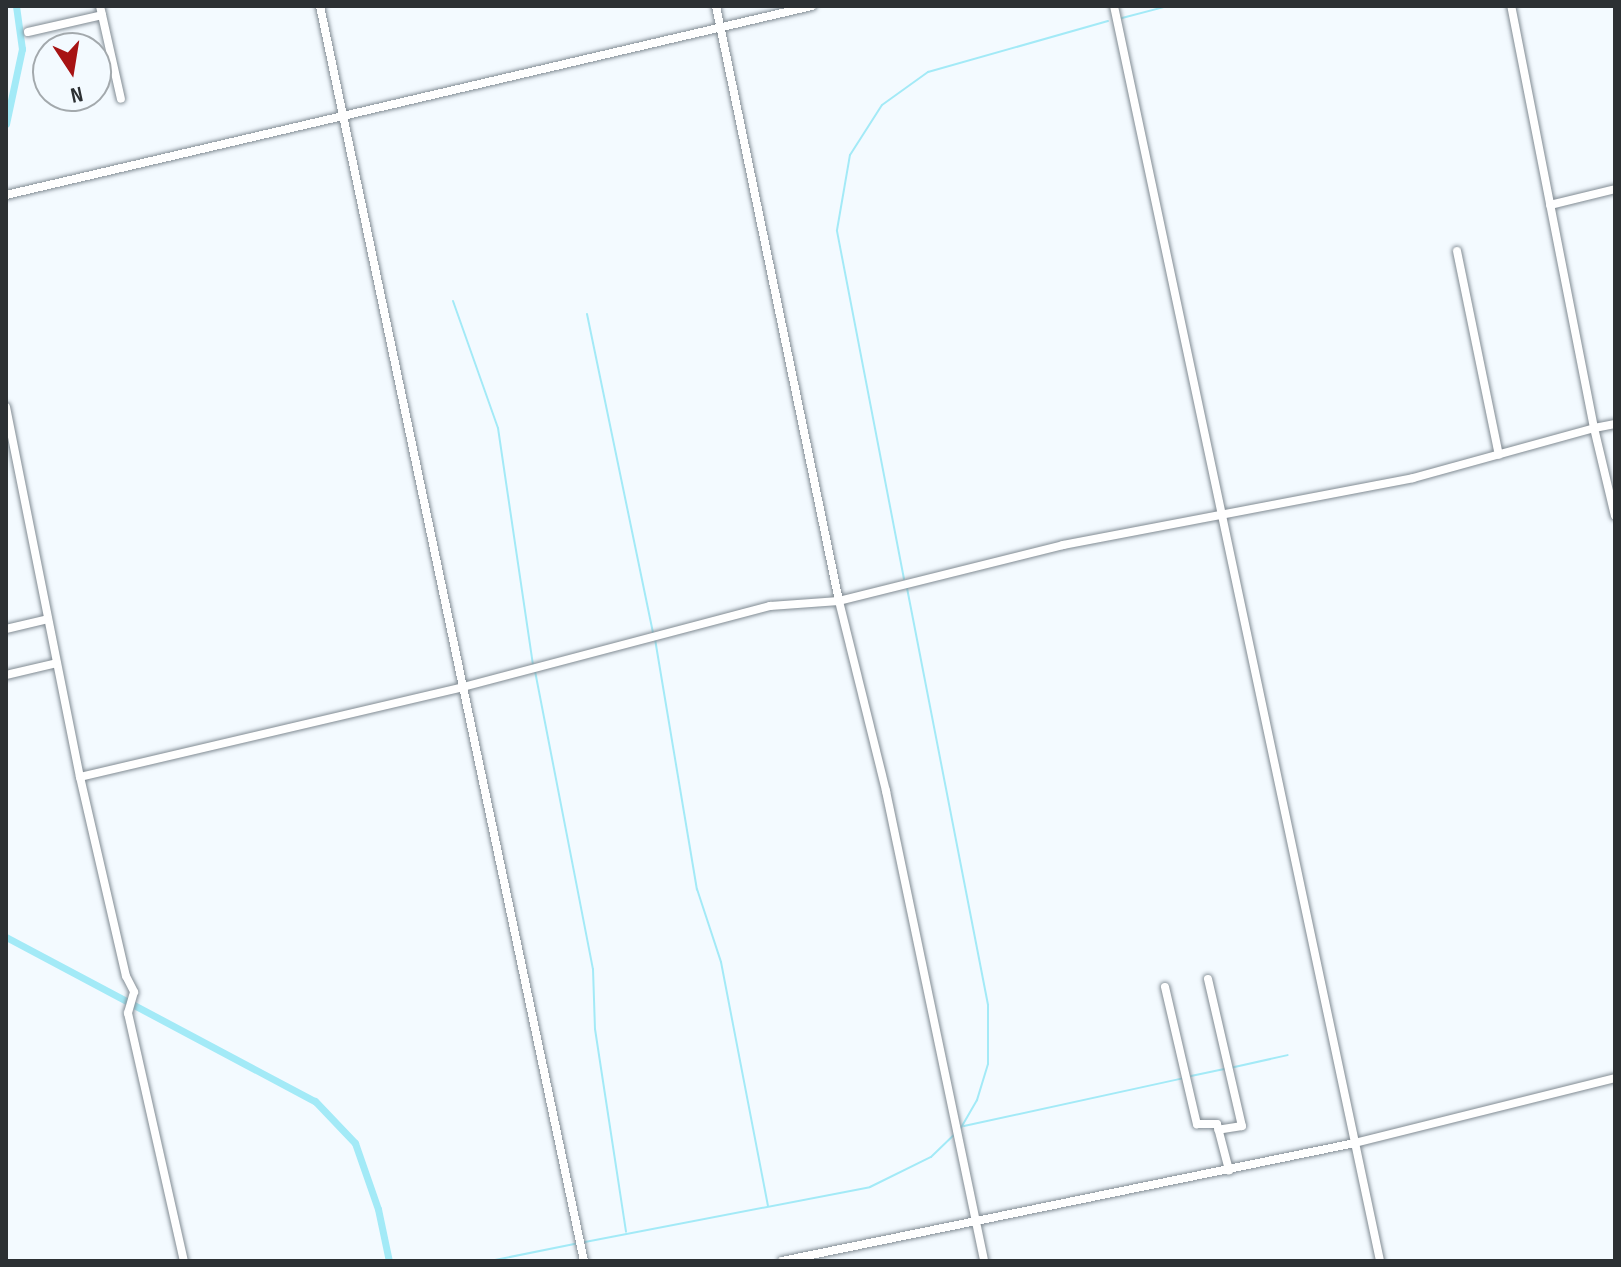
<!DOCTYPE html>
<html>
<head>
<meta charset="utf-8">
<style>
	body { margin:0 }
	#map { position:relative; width:1621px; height:1267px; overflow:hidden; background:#f3faff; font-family:"Sofia Sans Condensed",sans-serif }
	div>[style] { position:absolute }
	.stream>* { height:2px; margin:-1px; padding:0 1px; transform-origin:1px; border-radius:1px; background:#a3eaf7 }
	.canal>* { height:7px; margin:-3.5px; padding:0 3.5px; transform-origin:3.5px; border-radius:3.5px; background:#a3eaf7 }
	.roads { filter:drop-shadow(0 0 2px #818b93) drop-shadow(0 0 2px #818b93) }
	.street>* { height:8px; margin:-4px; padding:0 4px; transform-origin:4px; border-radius:4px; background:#fff }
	span { translate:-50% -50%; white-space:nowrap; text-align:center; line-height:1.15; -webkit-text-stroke:6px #f3faff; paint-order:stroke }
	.frame { position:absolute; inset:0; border:8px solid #2c3033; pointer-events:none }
	.north { position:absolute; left:32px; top:32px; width:80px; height:80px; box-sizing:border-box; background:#f3faff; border:2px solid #a3a9ad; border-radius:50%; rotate:168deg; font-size:22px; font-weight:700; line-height:32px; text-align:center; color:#2c3033 }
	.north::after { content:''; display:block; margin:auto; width:28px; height:36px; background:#a71314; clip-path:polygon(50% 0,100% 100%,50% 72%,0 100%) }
</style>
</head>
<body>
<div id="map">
	<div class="stream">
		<div style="left:1122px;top:18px;width:48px;rotate:-14.6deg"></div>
		<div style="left:453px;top:301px;width:135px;rotate:70.5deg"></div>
		<div style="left:498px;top:428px;width:240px;rotate:81.6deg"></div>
		<div style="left:587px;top:314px;width:325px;rotate:78.3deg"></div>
		<div style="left:904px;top:579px;width:355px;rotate:-100.9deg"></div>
		<div style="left:837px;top:230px;width:76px;rotate:-80.2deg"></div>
		<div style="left:850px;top:155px;width:59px;rotate:-57.4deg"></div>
		<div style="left:882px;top:105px;width:57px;rotate:-35.7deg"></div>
		<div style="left:928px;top:72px;width:187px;rotate:-15.8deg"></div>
		<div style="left:907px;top:588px;width:425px;rotate:79deg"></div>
		<div style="left:988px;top:1005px;width:59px;rotate:90deg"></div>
		<div style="left:988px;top:1064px;width:38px;rotate:107deg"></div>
		<div style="left:977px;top:1100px;width:32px;rotate:120deg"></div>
		<div style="left:655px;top:639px;width:254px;rotate:80.5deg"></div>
		<div style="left:697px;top:889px;width:77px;rotate:71.8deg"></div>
		<div style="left:721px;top:962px;width:248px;rotate:79.1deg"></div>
		<div style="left:535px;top:671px;width:304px;rotate:79deg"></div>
		<div style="left:593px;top:969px;width:60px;rotate:88.1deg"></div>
		<div style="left:595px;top:1029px;width:205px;rotate:81.3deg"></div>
		<div style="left:1230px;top:1068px;width:59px;rotate:-12.6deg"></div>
		<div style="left:1191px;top:1076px;width:34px;rotate:-12deg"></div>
		<div style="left:964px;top:1126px;width:226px;rotate:-12.3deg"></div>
		<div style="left:585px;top:1242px;width:290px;rotate:-10.9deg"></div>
		<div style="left:870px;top:1187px;width:68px;rotate:-26.2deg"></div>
		<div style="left:931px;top:1157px;width:32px;rotate:-44deg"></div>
		<div style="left:490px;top:1261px;width:91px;rotate:-11.4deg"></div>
	</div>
	<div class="canal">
		<div style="left:6px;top:124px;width:77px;rotate:-78deg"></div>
		<div style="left:22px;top:49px;width:43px;rotate:-97.9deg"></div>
		<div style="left:6px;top:937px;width:350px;rotate:28deg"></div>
		<div style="left:315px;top:1101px;width:58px;rotate:46.4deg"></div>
		<div style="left:355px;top:1143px;width:70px;rotate:70.8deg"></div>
		<div style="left:378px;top:1209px;width:53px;rotate:78.1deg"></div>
	</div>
	<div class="roads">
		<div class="street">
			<div style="left:100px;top:6px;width:95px;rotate:77.3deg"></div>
			<div style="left:716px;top:6px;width:608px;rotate:78.32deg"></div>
			<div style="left:839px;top:601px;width:231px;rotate:-14deg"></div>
			<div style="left:1063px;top:545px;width:356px;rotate:-10.8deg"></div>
			<div style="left:1413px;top:478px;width:188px;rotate:-15.4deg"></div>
			<div style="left:1594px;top:428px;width:430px;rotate:-101.1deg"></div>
			<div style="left:1114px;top:6px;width:1283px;rotate:78.03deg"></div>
			<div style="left:28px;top:32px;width:76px;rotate:-12.9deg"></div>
			<div style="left:6px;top:195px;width:828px;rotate:-13.2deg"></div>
			<div style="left:1550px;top:205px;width:67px;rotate:-13.8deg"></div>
			<div style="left:1457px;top:251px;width:208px;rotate:78.4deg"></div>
			<div style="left:6px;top:407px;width:377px;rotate:78.7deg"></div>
			<div style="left:80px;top:777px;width:204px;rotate:77deg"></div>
			<div style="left:126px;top:976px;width:18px;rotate:63deg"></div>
			<div style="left:134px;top:992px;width:22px;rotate:106deg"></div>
			<div style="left:128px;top:1013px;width:254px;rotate:77.3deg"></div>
			<div style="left:1615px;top:424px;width:21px;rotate:169deg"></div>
			<div style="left:1594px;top:428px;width:90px;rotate:76.6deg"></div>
			<div style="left:6px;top:629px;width:43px;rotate:-13.4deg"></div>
			<div style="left:6px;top:675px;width:52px;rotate:-13.2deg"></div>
			<div style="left:80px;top:777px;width:393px;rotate:-13.2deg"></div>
			<div style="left:463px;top:687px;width:696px;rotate:-101.86deg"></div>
			<div style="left:1208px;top:979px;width:151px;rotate:77deg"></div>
			<div style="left:1242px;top:1126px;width:24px;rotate:171deg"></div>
			<div style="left:1165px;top:987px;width:141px;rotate:76.9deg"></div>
			<div style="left:1197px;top:1124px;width:20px"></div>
			<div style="left:1217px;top:1124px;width:48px;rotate:75.4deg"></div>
			<div style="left:584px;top:1261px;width:587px;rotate:-101.9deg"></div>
			<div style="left:463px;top:687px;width:318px;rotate:-14.8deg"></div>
			<div style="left:770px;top:606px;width:69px;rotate:-4.1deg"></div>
			<div style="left:839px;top:601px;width:196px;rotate:76.1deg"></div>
			<div style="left:886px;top:791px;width:480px;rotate:78.2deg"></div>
			<div style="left:782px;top:1261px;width:585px;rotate:-11.64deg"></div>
			<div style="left:1355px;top:1143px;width:268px;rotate:-14deg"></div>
		</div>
	</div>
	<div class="frame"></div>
	<div class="north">N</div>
</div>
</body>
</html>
